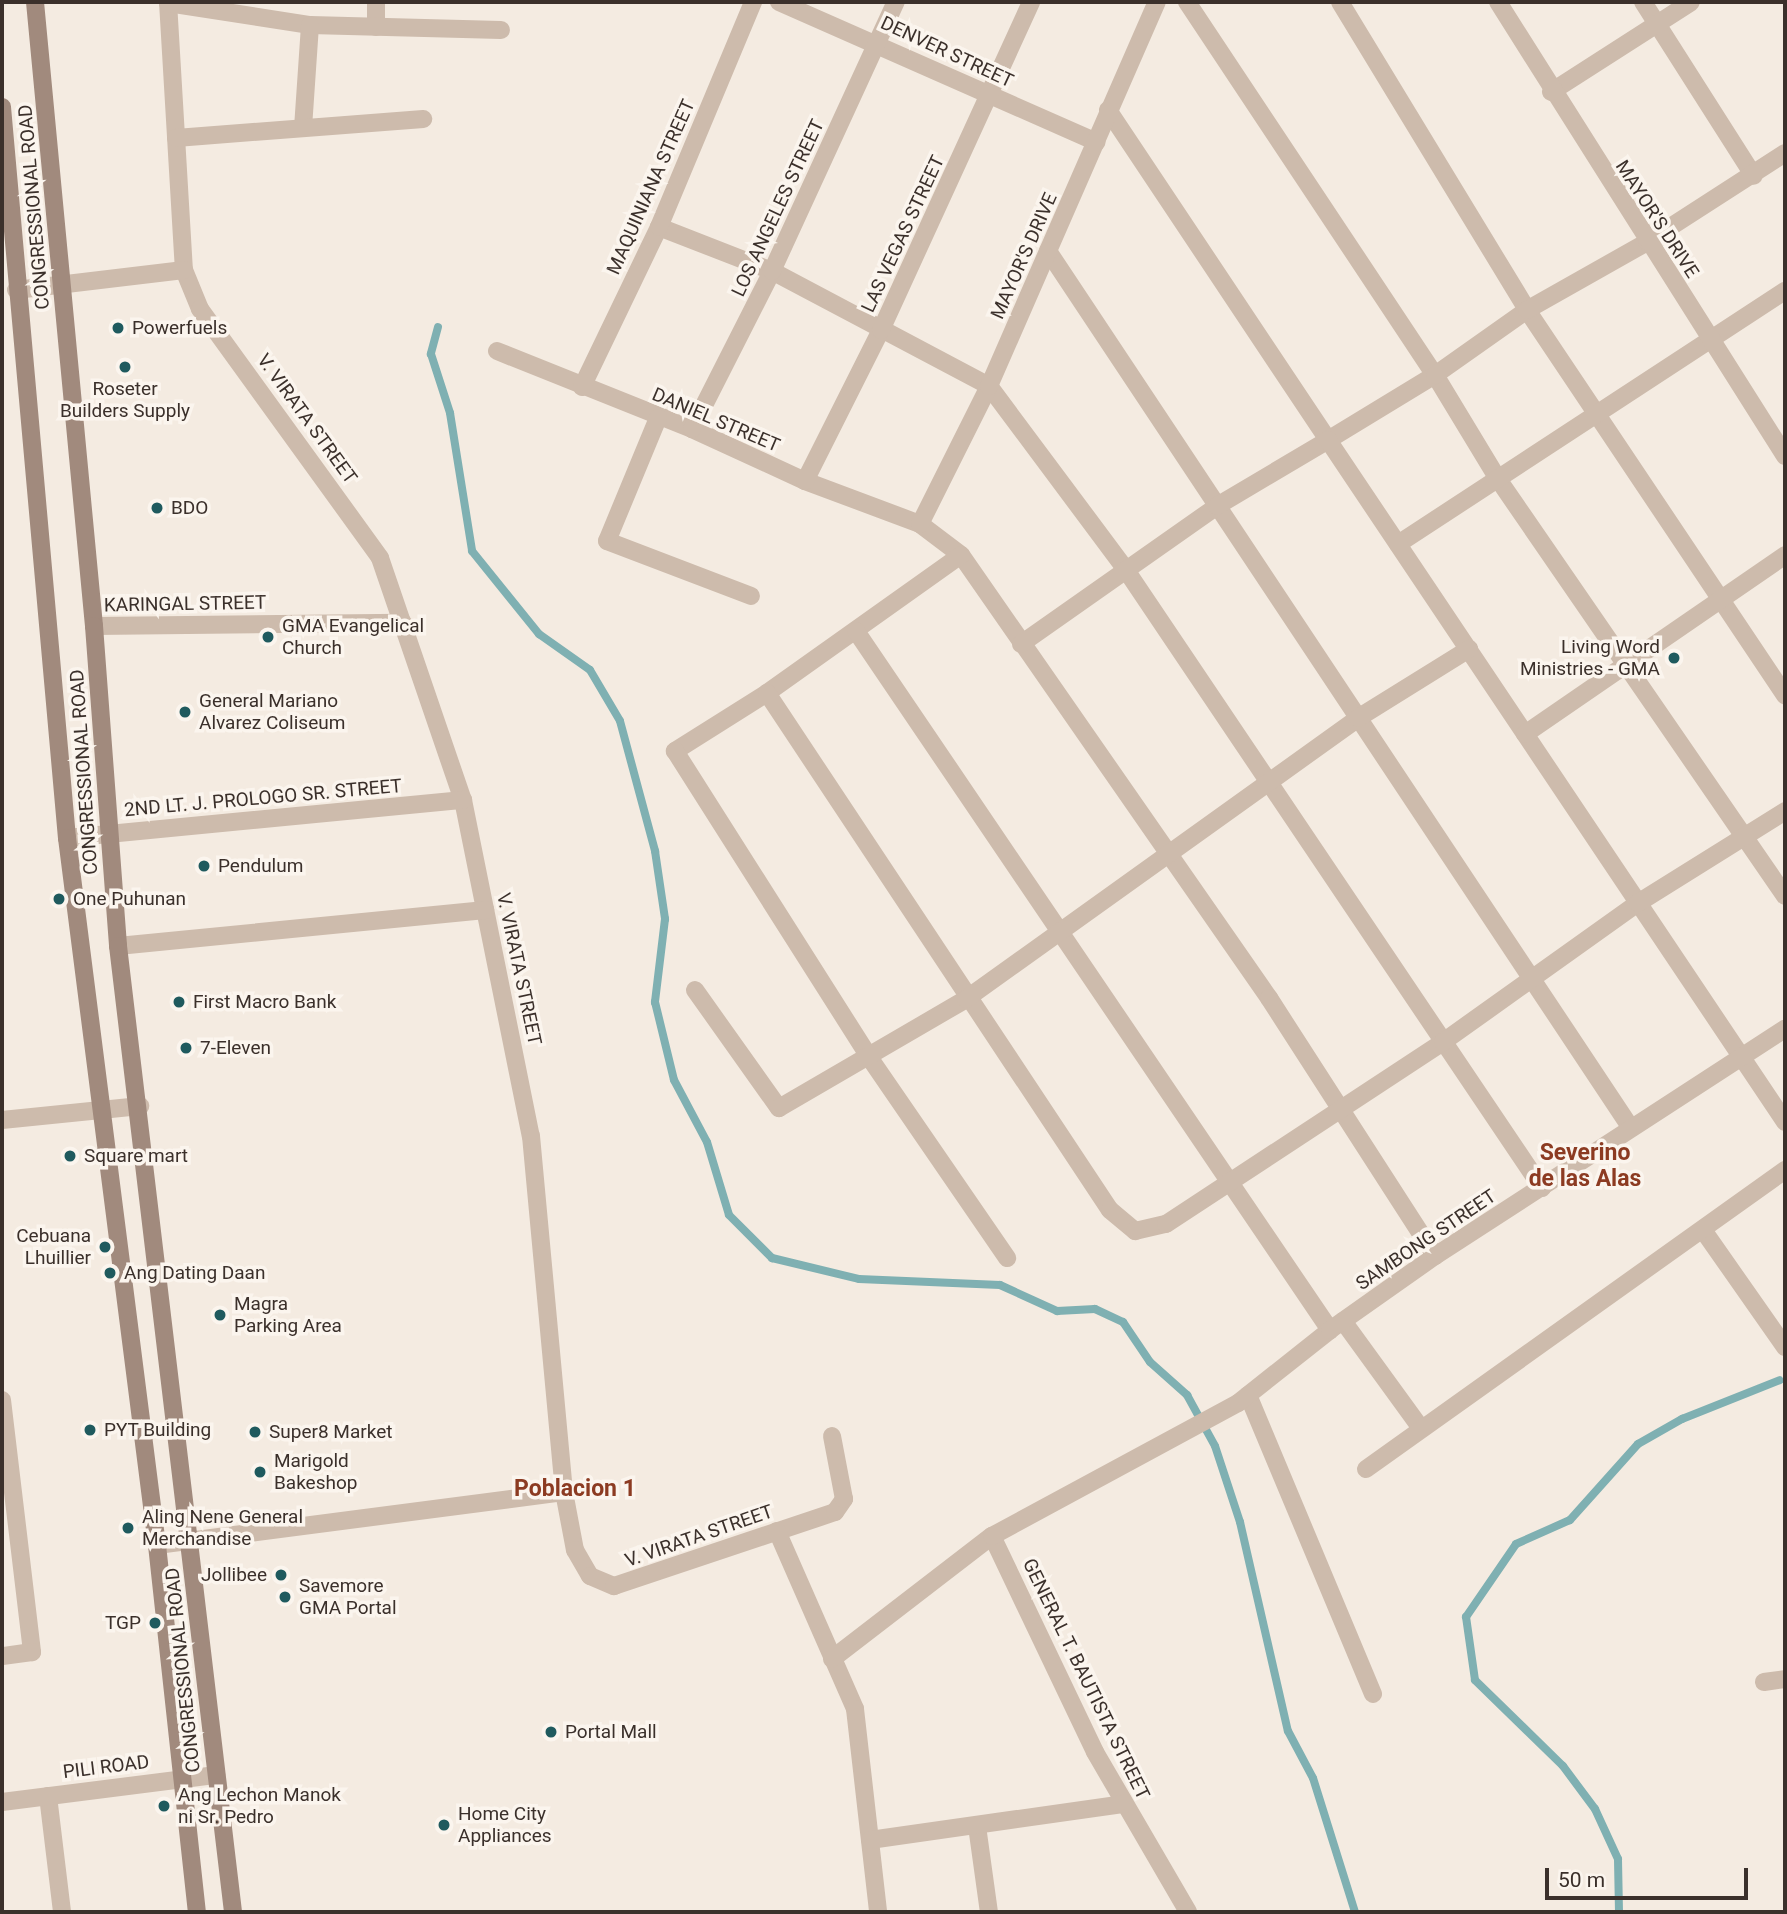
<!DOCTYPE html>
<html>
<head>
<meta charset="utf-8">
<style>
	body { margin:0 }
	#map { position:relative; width:1787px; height:1914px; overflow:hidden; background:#f4ebe1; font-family:Roboto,sans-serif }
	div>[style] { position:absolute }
	.stream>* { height:8px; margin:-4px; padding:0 4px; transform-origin:4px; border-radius:4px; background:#7fb0b2 }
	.minor>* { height:18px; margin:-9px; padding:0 9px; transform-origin:9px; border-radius:9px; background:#cdbbac }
	.tertiary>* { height:18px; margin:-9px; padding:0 9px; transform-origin:9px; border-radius:9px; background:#cdbbac }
	.secondary>* { height:18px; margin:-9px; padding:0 9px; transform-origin:9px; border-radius:9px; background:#a18a7d }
	.dots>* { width:19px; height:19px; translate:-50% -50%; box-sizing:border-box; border:4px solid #fbf5ee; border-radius:50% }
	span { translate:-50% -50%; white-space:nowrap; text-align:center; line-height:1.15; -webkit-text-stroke:7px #fbf5ee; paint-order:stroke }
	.street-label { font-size:19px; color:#3b302b }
	.poi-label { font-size:19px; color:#3b302b }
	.left { translate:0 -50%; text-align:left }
	.right { translate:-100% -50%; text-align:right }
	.quarter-label { font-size:23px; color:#8c3b22; font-weight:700 }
	.frame { position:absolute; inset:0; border:4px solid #3b302b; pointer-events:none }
	.scale { position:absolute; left:1545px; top:1868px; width:203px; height:32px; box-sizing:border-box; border:4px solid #3b302b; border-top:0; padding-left:9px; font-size:21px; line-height:24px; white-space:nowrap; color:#3b302b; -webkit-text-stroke:5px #fbf5ee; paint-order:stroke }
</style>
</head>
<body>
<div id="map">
	<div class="stream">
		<div style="left:438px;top:327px;width:28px;rotate:105deg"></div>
		<div style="left:431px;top:354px;width:62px;rotate:72.1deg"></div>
		<div style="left:450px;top:413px;width:140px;rotate:80.9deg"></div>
		<div style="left:472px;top:551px;width:107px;rotate:51.1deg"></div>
		<div style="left:539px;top:634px;width:62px;rotate:35.2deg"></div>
		<div style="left:590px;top:670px;width:59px;rotate:59.5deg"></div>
		<div style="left:620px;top:721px;width:135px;rotate:74.9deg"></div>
		<div style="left:655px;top:851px;width:69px;rotate:81.6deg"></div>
		<div style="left:665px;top:919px;width:84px;rotate:96.9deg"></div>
		<div style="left:655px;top:1002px;width:80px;rotate:76.3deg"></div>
		<div style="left:674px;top:1080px;width:70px;rotate:62deg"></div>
		<div style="left:707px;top:1142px;width:76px;rotate:73.2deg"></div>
		<div style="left:729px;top:1215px;width:61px;rotate:45deg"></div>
		<div style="left:772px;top:1258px;width:89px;rotate:13.6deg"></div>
		<div style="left:859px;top:1279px;width:141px;rotate:2.4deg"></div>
		<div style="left:1000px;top:1285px;width:63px;rotate:24.5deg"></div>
		<div style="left:1057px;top:1311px;width:38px;rotate:-3deg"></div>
		<div style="left:1095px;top:1309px;width:31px;rotate:25deg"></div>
		<div style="left:1123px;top:1322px;width:48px;rotate:56deg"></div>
		<div style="left:1150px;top:1362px;width:50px;rotate:41.7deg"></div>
		<div style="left:1187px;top:1395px;width:58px;rotate:61.2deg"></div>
		<div style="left:1215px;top:1446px;width:80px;rotate:71.8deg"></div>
		<div style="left:1240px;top:1522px;width:214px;rotate:77.1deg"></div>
		<div style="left:1288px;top:1731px;width:53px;rotate:62deg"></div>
		<div style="left:1313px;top:1778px;width:140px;rotate:72.6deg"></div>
		<div style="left:1619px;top:1912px;width:53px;rotate:-91.1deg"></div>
		<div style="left:1618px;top:1859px;width:55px;rotate:-114.7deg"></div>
		<div style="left:1595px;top:1809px;width:54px;rotate:-126.7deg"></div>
		<div style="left:1563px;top:1766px;width:123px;rotate:-135.7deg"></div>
		<div style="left:1475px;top:1680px;width:64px;rotate:-98.1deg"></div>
		<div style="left:1466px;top:1617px;width:88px;rotate:-55.6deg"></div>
		<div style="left:1516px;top:1544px;width:59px;rotate:-24deg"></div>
		<div style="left:1570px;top:1520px;width:102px;rotate:-48.2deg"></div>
		<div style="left:1638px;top:1444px;width:51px;rotate:-29.6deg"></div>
		<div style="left:1682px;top:1419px;width:105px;rotate:-21.7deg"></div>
	</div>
	<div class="minor">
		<div style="left:168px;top:2px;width:268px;rotate:86.6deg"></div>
		<div style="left:184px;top:270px;width:42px;rotate:67.7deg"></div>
		<div style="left:200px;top:309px;width:307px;rotate:54.1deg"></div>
		<div style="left:380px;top:558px;width:256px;rotate:71.1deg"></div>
		<div style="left:463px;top:800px;width:343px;rotate:78.6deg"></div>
		<div style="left:531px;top:1136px;width:358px;rotate:84.7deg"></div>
		<div style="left:564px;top:1492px;width:59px;rotate:79.3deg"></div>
		<div style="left:575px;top:1550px;width:30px;rotate:60deg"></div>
		<div style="left:590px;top:1576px;width:26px;rotate:23deg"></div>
		<div style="left:614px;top:1586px;width:233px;rotate:-18.5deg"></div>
		<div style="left:835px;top:1512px;width:16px;rotate:-55deg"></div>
		<div style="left:844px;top:1499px;width:64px;rotate:-100.8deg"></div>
		<div style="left:376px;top:2px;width:25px;rotate:90deg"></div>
		<div style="left:779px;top:2px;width:347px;rotate:23.8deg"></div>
		<div style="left:1187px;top:2px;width:448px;rotate:56.4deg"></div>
		<div style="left:1435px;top:375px;width:122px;rotate:58.8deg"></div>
		<div style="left:1498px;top:479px;width:506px;rotate:55.46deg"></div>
		<div style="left:1340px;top:2px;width:360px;rotate:58.7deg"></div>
		<div style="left:1527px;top:310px;width:464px;rotate:56.2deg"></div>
		<div style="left:1643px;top:2px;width:206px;rotate:57.5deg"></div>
		<div style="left:168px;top:3px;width:144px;rotate:8.8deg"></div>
		<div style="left:310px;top:25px;width:191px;rotate:1.5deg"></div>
		<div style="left:1551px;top:92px;width:166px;rotate:-32.7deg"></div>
		<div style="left:1108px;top:110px;width:397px;rotate:56.3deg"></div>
		<div style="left:1328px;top:440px;width:125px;rotate:-31.3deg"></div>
		<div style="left:1435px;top:375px;width:113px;rotate:-35.2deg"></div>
		<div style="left:1527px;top:310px;width:138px;rotate:-29.5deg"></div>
		<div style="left:1647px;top:242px;width:164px;rotate:-32.8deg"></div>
		<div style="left:303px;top:128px;width:103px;rotate:-86.1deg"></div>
		<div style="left:176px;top:138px;width:248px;rotate:-4.4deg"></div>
		<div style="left:659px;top:227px;width:121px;rotate:21.3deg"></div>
		<div style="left:772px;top:271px;width:246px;rotate:27.9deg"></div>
		<div style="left:989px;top:386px;width:229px;rotate:53.3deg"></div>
		<div style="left:1126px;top:570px;width:745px;rotate:56.05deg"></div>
		<div style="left:1048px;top:251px;width:1053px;rotate:56.39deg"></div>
		<div style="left:16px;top:290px;width:169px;rotate:-6.8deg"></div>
		<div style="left:497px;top:351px;width:210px;rotate:21.8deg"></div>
		<div style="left:692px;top:429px;width:124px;rotate:24.7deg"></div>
		<div style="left:805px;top:481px;width:123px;rotate:20.5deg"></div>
		<div style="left:920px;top:524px;width:51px;rotate:37.1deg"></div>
		<div style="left:961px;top:555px;width:540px;rotate:55.19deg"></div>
		<div style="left:1269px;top:998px;width:307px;rotate:57.2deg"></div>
		<div style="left:582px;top:387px;width:178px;rotate:-64.3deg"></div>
		<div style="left:659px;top:227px;width:244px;rotate:-67.3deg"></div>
		<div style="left:658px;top:418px;width:133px;rotate:112.5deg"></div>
		<div style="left:607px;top:541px;width:154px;rotate:20.9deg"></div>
		<div style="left:692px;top:429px;width:177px;rotate:-63.1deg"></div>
		<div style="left:772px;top:271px;width:296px;rotate:-65.3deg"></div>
		<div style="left:805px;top:481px;width:169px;rotate:-63.3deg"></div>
		<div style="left:881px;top:330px;width:361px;rotate:-65.4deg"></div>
		<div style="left:920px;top:524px;width:154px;rotate:-63.4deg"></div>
		<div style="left:989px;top:386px;width:419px;rotate:-66.4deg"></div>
		<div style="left:1398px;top:544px;width:462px;rotate:-33.2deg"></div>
		<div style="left:961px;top:555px;width:238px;rotate:144.6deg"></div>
		<div style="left:767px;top:693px;width:109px;rotate:147.8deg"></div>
		<div style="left:675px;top:751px;width:362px;rotate:57.6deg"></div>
		<div style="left:869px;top:1057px;width:244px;rotate:55.5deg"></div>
		<div style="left:94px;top:626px;width:309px;rotate:-0.6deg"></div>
		<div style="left:856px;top:631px;width:845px;rotate:55.86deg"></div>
		<div style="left:1021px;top:644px;width:240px;rotate:-35.1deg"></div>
		<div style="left:1217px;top:506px;width:129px;rotate:-30.7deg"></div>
		<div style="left:1328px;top:440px;width:821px;rotate:56.17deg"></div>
		<div style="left:767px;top:693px;width:620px;rotate:56.44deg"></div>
		<div style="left:1110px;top:1210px;width:33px;rotate:40deg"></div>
		<div style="left:1135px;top:1231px;width:32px;rotate:-13deg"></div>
		<div style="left:1166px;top:1224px;width:331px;rotate:-33.3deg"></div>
		<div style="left:1443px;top:1042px;width:239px;rotate:-35.5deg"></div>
		<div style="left:1638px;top:903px;width:173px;rotate:-32deg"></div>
		<div style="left:1525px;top:734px;width:316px;rotate:-34.5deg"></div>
		<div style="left:67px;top:838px;width:398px;rotate:-5.5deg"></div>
		<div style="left:118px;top:946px;width:369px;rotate:-5.6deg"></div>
		<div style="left:695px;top:990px;width:145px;rotate:54.6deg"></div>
		<div style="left:779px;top:1108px;width:216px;rotate:-30.2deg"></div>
		<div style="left:966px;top:999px;width:482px;rotate:-35.6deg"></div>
		<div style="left:1358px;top:718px;width:131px;rotate:-31.9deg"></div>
		<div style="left:2px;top:1120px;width:139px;rotate:-5.8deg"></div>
		<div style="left:1703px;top:1230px;width:143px;rotate:55deg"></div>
		<div style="left:1343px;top:1321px;width:131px;rotate:54deg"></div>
		<div style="left:1248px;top:1395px;width:324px;rotate:67.3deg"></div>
		<div style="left:2px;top:1400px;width:254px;rotate:83.2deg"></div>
		<div style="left:32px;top:1652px;width:30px;rotate:172deg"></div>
		<div style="left:1366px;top:1469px;width:515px;rotate:-35.51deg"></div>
		<div style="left:777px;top:1531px;width:194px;rotate:66.3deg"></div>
		<div style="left:855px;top:1709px;width:204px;rotate:83.5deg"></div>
		<div style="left:992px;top:1536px;width:239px;rotate:64.5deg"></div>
		<div style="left:1095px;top:1752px;width:185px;rotate:59.8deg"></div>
		<div style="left:157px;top:1545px;width:410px;rotate:-7.4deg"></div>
		<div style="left:832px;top:1659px;width:202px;rotate:-37.6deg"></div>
		<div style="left:992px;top:1536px;width:280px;rotate:-28.4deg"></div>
		<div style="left:1238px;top:1403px;width:117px;rotate:-38.4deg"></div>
		<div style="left:1330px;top:1330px;width:128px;rotate:-35.2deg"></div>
		<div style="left:1435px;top:1256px;width:417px;rotate:-33deg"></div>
		<div style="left:1764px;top:1682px;width:21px;rotate:-8deg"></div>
		<div style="left:48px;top:1796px;width:117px;rotate:83.1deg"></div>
		<div style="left:2px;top:1802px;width:216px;rotate:-7.2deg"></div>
		<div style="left:977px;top:1826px;width:87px;rotate:82.1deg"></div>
		<div style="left:870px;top:1840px;width:257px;rotate:-8.1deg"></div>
	</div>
	<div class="tertiary">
		<div style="left:1498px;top:2px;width:537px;rotate:57.7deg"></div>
	</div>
	<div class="secondary">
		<div style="left:35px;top:2px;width:627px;rotate:84.6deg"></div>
		<div style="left:94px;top:626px;width:321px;rotate:85.7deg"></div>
		<div style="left:118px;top:946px;width:973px;rotate:83.21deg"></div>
		<div style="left:2px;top:107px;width:734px;rotate:84.92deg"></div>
		<div style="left:67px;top:838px;width:713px;rotate:82.75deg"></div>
		<div style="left:157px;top:1545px;width:369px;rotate:83.8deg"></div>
	</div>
	<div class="dots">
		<div style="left:118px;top:328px;background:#1f5a5e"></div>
		<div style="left:125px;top:367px;background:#1f5a5e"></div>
		<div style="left:157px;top:508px;background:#1f5a5e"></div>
		<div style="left:268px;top:637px;background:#1f5a5e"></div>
		<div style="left:1674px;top:658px;background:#1f5a5e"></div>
		<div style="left:185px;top:712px;background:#1f5a5e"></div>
		<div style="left:204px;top:866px;background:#1f5a5e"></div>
		<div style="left:59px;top:899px;background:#1f5a5e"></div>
		<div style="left:179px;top:1002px;background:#1f5a5e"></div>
		<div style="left:186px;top:1048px;background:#1f5a5e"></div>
		<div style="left:70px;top:1156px;background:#1f5a5e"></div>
		<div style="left:105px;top:1247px;background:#1f5a5e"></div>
		<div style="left:110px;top:1273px;background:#1f5a5e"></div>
		<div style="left:220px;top:1315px;background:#1f5a5e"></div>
		<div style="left:90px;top:1430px;background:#1f5a5e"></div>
		<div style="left:255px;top:1432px;background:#1f5a5e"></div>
		<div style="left:260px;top:1472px;background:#1f5a5e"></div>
		<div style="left:128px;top:1528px;background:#1f5a5e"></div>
		<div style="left:281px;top:1575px;background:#1f5a5e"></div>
		<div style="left:285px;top:1597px;background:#1f5a5e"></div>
		<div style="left:155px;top:1623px;background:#1f5a5e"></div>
		<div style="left:551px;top:1732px;background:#1f5a5e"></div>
		<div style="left:164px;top:1806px;background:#1f5a5e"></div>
		<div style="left:444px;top:1825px;background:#1f5a5e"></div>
	</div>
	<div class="street-label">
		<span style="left:947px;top:52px;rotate:25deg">DENVER STREET</span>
		<span style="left:651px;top:187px;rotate:-66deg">MAQUINIANA STREET</span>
		<span style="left:34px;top:207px;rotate:-95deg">CONGRESSIONAL ROAD</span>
		<span style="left:778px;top:208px;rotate:-65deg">LOS ANGELES STREET</span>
		<span style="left:1657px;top:219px;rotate:57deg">MAYOR'S DRIVE</span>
		<span style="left:903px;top:234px;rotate:-65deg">LAS VEGAS STREET</span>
		<span style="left:1024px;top:256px;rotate:-66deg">MAYOR'S DRIVE</span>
		<span style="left:307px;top:419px;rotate:54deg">V. VIRATA STREET</span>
		<span style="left:716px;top:420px;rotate:23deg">DANIEL STREET</span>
		<span style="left:185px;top:604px;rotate:-1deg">KARINGAL STREET</span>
		<span style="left:84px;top:772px;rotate:-94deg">CONGRESSIONAL ROAD</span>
		<span style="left:263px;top:798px;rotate:-5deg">2ND LT. J. PROLOGO SR. STREET</span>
		<span style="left:519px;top:969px;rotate:78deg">V. VIRATA STREET</span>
		<span style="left:1426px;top:1240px;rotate:-34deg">SAMBONG STREET</span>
		<span style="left:699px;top:1536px;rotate:-19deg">V. VIRATA STREET</span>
		<span style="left:183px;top:1670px;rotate:-96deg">CONGRESSIONAL ROAD</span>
		<span style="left:1086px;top:1679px;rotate:64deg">GENERAL T. BAUTISTA STREET</span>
		<span style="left:106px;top:1767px;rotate:-7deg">PILI ROAD</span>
	</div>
	<div class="poi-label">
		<span class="left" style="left:132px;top:328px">Powerfuels</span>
		<span style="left:125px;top:400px">Roseter<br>Builders Supply</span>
		<span class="left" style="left:171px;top:508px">BDO</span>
		<span class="left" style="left:282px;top:637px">GMA Evangelical<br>Church</span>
		<span class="right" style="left:1660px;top:658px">Living Word<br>Ministries - GMA</span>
		<span class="left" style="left:199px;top:712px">General Mariano<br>Alvarez Coliseum</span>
		<span class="left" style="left:218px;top:866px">Pendulum</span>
		<span class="left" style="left:73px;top:899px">One Puhunan</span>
		<span class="left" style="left:193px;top:1002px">First Macro Bank</span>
		<span class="left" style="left:200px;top:1048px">7-Eleven</span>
		<span class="left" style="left:84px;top:1156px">Square mart</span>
		<span class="right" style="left:91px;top:1247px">Cebuana<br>Lhuillier</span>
		<span class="left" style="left:124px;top:1273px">Ang Dating Daan</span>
		<span class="left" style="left:234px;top:1315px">Magra<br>Parking Area</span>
		<span class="left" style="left:104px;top:1430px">PYT Building</span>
		<span class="left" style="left:269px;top:1432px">Super8 Market</span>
		<span class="left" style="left:274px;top:1472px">Marigold<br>Bakeshop</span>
		<span class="left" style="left:142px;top:1528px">Aling Nene General<br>Merchandise</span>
		<span class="right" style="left:267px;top:1575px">Jollibee</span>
		<span class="left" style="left:299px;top:1597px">Savemore<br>GMA Portal</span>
		<span class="right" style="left:141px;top:1623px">TGP</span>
		<span class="left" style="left:565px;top:1732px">Portal Mall</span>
		<span class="left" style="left:178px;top:1806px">Ang Lechon Manok<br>ni Sr. Pedro</span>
		<span class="left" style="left:458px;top:1825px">Home City<br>Appliances</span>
	</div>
	<div class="quarter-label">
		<span style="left:1585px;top:1166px">Severino<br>de las Alas</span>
		<span style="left:575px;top:1489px">Poblacion 1</span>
	</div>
	<div class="frame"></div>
	<div class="scale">50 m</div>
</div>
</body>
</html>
